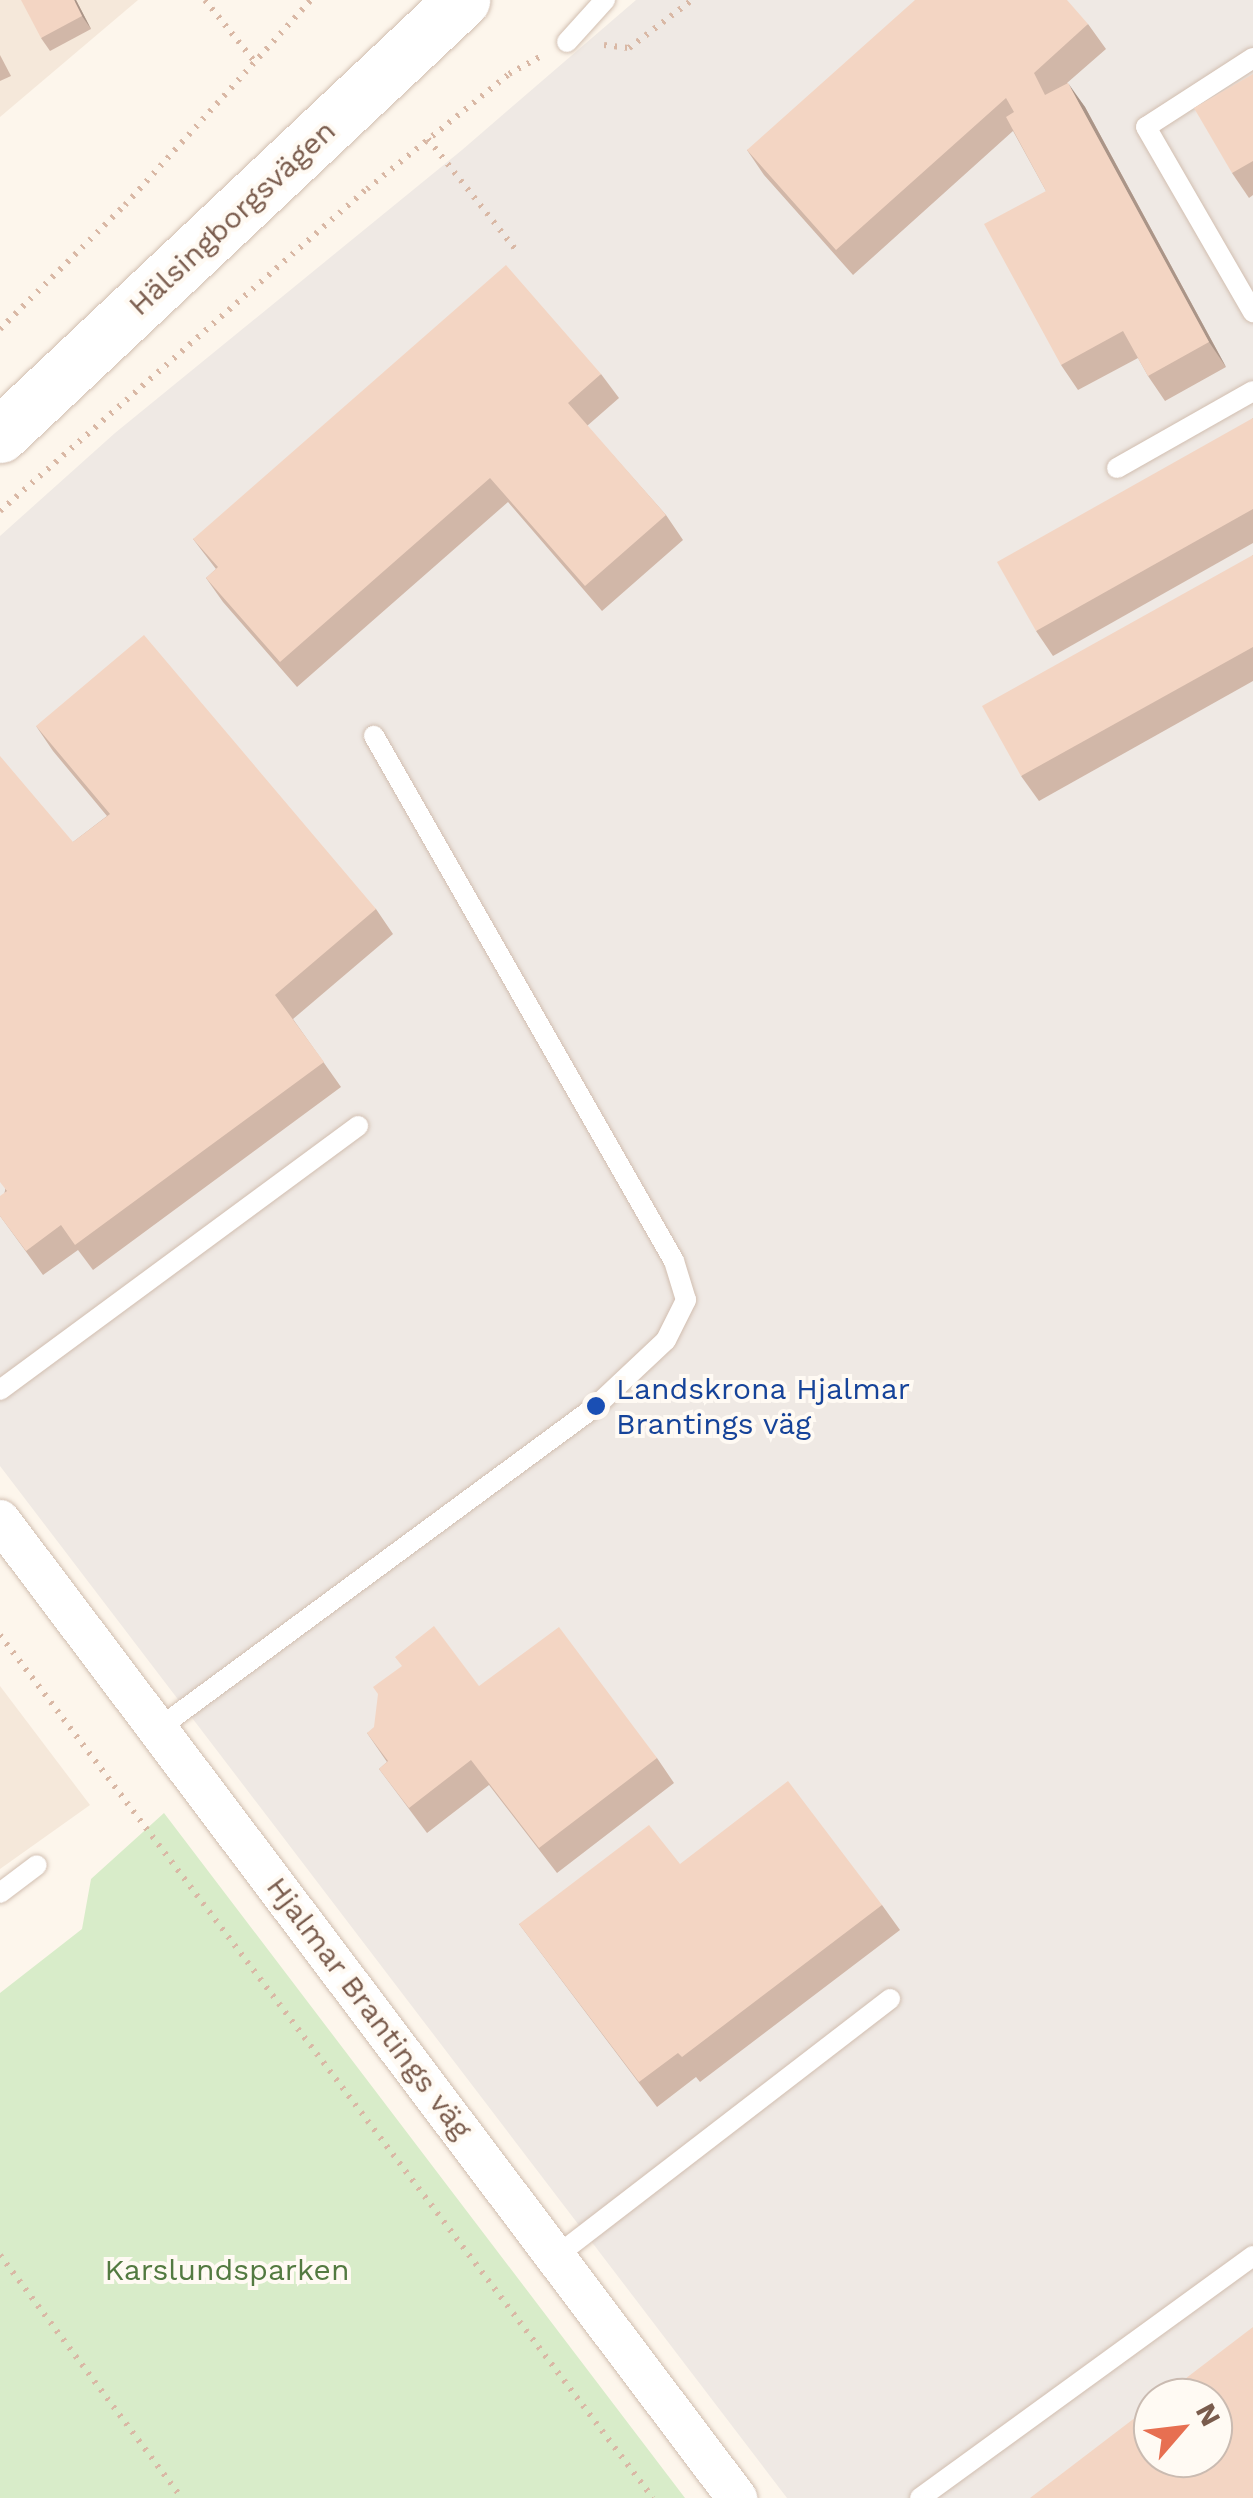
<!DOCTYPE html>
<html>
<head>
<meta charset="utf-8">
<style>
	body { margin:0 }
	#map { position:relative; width:1253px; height:2498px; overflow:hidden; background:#fdf6ec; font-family:"Work Sans",sans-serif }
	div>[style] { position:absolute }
	.residential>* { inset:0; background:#f5e8da }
	.industrial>* { inset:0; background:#efe9e4 }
	.green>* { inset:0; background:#d8ecc9 }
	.path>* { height:6px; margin-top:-3px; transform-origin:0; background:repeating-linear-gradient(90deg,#d9b8a5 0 2.5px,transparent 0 10.5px) }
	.roads { filter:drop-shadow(0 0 2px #d1beb0) drop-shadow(0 0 2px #d1beb0) }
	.service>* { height:20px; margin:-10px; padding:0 10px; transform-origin:10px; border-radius:10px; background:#fff }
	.minor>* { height:40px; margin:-20px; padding:0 20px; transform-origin:20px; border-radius:20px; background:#fff }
	.secondary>* { height:55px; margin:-27.5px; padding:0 27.5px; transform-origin:27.5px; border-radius:27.5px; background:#fff }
	.wall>* { inset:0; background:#d1b7a8 }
	.shaded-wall>* { inset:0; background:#aa9588 }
	.building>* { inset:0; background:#f3d5c3 }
	.dots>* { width:28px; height:28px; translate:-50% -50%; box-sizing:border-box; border:5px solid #fffaf3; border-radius:50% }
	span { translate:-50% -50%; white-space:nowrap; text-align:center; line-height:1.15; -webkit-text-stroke:8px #fffaf3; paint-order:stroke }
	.street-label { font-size:30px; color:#7a5c4d }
	.transit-label { font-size:30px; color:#164399 }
	.left { translate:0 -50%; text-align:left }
	.park-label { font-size:30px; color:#537a41 }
	.north { position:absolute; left:1133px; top:2378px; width:100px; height:100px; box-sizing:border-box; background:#fffaf3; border:2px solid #cabbb1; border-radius:50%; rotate:62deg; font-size:28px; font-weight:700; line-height:40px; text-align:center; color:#7a5c4d }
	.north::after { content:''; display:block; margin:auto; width:35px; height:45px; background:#e76f51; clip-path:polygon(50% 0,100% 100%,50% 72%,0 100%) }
</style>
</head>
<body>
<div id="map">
	<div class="residential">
		<div style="clip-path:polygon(0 0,138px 0,0 117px)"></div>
		<div style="clip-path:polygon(0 1686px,90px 1805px,0 1869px)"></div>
	</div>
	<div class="industrial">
		<div style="clip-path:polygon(evenodd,636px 0,1253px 0,1253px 2498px,787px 2498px,0 1466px,0 536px,115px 433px,462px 150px,636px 0,1153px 2398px,1213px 2398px,1213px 2458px,1153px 2458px,1153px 2398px)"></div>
	</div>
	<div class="green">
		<div style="clip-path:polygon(164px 1813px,685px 2498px,0 2498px,0 1993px,82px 1929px,91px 1879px)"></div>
	</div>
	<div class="path">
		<div style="left:205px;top:0;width:80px;rotate:51.1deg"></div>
		<div style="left:604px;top:45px;width:25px;rotate:7deg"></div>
		<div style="left:629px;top:48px;width:79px;rotate:-37.3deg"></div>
		<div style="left:428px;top:139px;width:142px;rotate:51.6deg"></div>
		<div style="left:0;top:329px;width:176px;rotate:-44.8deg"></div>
		<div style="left:125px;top:205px;width:277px;rotate:-47.8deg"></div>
		<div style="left:0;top:511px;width:488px;rotate:-41.3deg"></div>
		<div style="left:367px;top:189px;width:183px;rotate:-39deg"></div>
		<div style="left:509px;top:74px;width:41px;rotate:-29.1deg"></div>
		<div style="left:0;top:1635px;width:1082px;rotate:52.89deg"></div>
		<div style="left:0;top:2255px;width:304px;rotate:53.2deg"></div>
	</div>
	<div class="roads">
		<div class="service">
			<div style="left:567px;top:42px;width:57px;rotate:-47.9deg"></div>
			<div style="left:1253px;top:58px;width:127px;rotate:147.2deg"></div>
			<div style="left:1146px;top:127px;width:214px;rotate:60deg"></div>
			<div style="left:1117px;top:468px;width:156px;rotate:-29.5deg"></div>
			<div style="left:0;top:1390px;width:445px;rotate:-36.4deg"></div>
			<div style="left:159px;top:1728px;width:543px;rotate:-36.38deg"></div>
			<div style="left:596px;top:1406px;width:96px;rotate:-43.3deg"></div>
			<div style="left:666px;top:1340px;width:45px;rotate:-63.4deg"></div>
			<div style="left:686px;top:1300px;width:41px;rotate:-107.1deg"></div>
			<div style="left:674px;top:1261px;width:605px;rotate:-119.74deg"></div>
			<div style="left:0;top:1893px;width:46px;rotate:-37.1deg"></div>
			<div style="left:555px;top:2257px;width:423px;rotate:-37.6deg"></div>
			<div style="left:920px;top:2498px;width:412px;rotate:-36deg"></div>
		</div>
		<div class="minor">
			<div style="left:0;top:1520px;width:1225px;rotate:53deg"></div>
		</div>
		<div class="secondary">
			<div style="left:0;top:435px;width:635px;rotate:-43.28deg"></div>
		</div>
	</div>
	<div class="wall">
		<div style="clip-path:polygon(76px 0,91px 29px,50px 51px,41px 38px)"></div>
		<div style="clip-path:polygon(1088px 24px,1106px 49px,1067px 83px,1085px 107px,1226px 367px,1165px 401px,1148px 376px,1138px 358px,1078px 390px,1061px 365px,1046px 191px,1013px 131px,853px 275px,764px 175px,747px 150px)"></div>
		<div style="clip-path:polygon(0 55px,11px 76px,0 81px)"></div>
		<div style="clip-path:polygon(1253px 74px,1253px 195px,1249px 198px,1232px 173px)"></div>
		<div style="clip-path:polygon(601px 374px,619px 398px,587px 426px,666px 515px,683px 540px,602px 611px,508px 502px,297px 687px,223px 602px,206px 578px,216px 569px,193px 539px)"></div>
		<div style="clip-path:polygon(1253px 418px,1253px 543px,1053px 656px,1036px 631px)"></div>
		<div style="clip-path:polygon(1253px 555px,1253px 681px,1039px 801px,1021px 776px)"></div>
		<div style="clip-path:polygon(36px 726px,376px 909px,393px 934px,293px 1019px,341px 1087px,93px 1270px,78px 1250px,43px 1275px,0 1216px,73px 842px,107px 816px,53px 751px)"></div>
		<div style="clip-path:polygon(479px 1686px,657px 1758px,674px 1783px,557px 1873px,489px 1785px,427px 1833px,379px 1769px,387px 1762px,367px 1733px)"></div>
		<div style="clip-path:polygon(680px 1864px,882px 1905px,900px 1930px,700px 2082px,696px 2077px,657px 2107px,519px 1924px)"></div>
	</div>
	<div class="shaded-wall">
		<div style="clip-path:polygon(74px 0,76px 0,91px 29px,82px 16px)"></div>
		<div style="clip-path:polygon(1068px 83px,1085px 107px,1226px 367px,1209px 342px)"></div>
	</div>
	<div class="building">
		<div style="clip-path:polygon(21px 0,74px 0,82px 16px,41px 38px)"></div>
		<div style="clip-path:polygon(915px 0,1067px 0,1088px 24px,1034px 73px,1045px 95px,1068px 83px,1209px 342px,1148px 376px,1123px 331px,1061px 365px,984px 224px,1046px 191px,1006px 117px,1014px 112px,1006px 98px,836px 250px,747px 150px)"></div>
		<div style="clip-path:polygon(1253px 74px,1253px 161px,1232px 173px,1194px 108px)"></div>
		<div style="clip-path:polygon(506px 265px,601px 374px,568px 403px,666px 515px,585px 586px,490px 478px,280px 662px,206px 578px,218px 567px,193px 539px)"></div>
		<div style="clip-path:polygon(1253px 418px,1253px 509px,1036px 631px,997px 562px)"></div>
		<div style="clip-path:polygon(1253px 555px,1253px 647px,1021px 776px,982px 706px)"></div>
		<div style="clip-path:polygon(144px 635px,376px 909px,275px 995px,324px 1062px,75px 1245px,61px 1225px,26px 1251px,0 1216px,0 1196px,7px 1191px,0 1182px,0 756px,73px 842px,110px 814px,36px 726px)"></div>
		<div style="clip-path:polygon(434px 1626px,479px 1686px,559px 1627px,657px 1758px,539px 1848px,471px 1760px,409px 1808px,379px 1769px,388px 1761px,367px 1733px,374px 1727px,378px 1694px,373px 1687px,402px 1666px,395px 1657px)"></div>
		<div style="clip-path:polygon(788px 1781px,882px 1905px,682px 2057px,678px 2053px,639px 2082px,519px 1924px,649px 1825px,680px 1864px)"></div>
		<div style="clip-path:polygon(1253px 2327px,1253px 2498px,1030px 2498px,1153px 2404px,1153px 2458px,1213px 2458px,1213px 2398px,1160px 2398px)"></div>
	</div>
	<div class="dots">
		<div style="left:596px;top:1406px;background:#1a4fb4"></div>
	</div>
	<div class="street-label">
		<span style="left:232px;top:218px;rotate:-43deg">Hälsingborgsvägen</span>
		<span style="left:369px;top:2008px;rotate:53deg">Hjalmar Brantings väg</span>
	</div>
	<div class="transit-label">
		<span class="left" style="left:616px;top:1406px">Landskrona Hjalmar<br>Brantings väg</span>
	</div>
	<div class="park-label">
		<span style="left:227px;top:2270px">Karslundsparken</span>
	</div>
	<div class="north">N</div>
</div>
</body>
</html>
